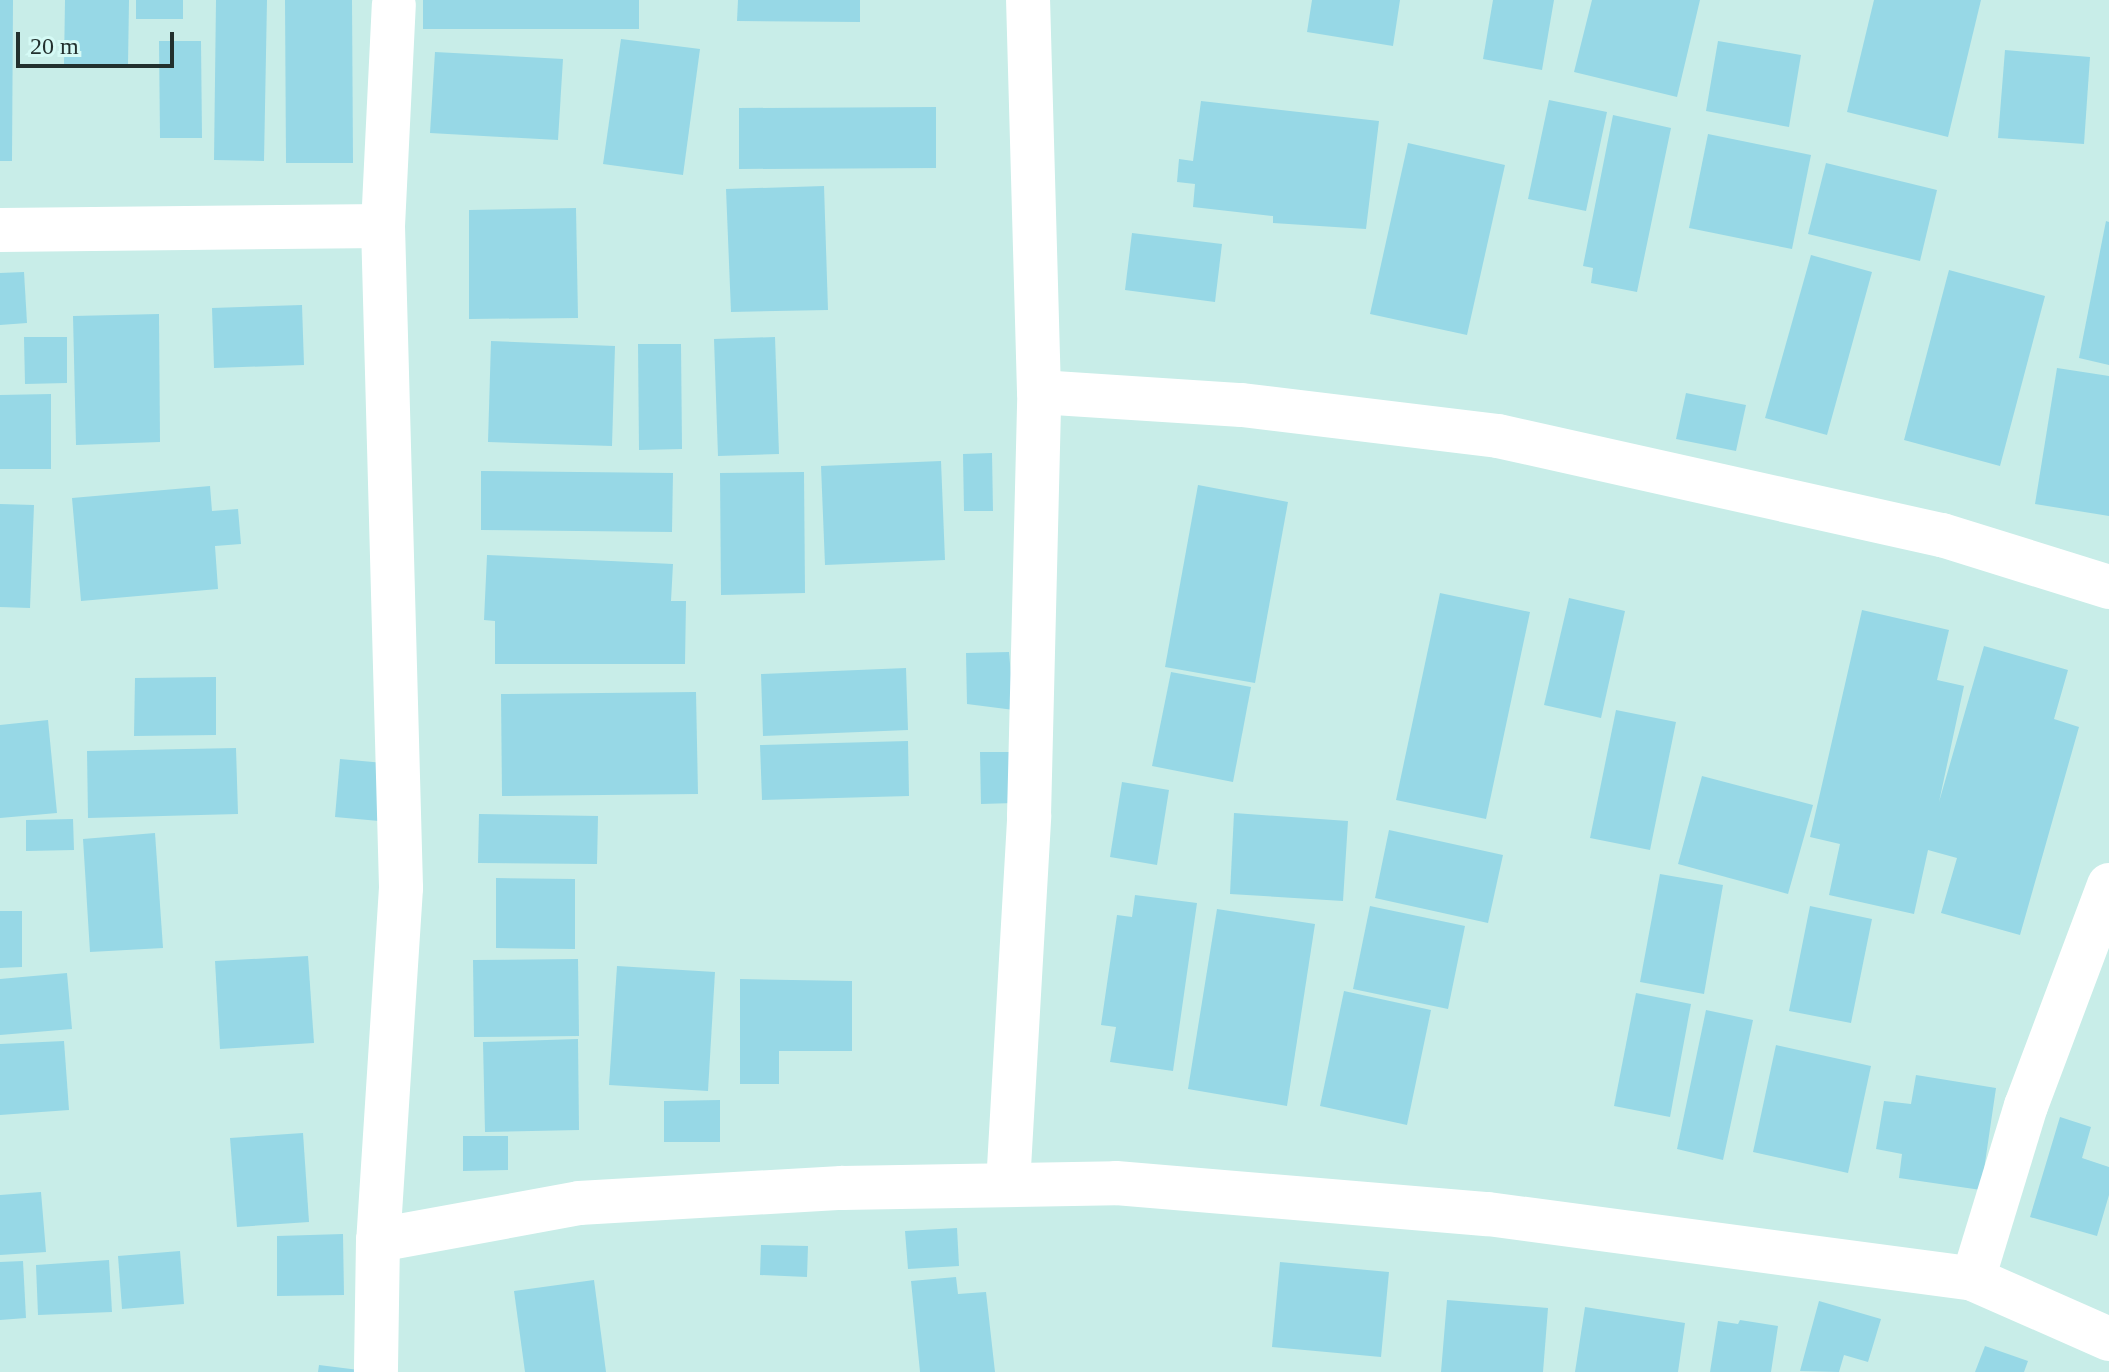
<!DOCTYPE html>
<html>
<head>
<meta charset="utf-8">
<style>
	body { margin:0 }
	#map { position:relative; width:2109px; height:1372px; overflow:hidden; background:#c8ede8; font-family:"Times New Roman",serif }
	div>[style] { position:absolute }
	.building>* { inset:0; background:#97d8e6 }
	.minor>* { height:44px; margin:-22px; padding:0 22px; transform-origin:22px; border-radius:22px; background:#fff }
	span { translate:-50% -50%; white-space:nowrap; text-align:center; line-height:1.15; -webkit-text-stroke:8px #d5faf5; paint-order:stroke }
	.scale { position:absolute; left:16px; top:32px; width:158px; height:36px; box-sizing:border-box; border:4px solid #22302e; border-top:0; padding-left:10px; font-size:24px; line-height:28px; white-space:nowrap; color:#22302e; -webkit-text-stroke:6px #d5faf5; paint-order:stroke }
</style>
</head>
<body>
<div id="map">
	<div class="building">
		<div style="clip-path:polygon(0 0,13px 0,12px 161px,0 161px)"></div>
		<div style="clip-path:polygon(65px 0,129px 0,128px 65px,64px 64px)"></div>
		<div style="clip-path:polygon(136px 0,183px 0,183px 19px,136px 19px)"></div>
		<div style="clip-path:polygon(216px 0,267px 0,264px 161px,214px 160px)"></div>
		<div style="clip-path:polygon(285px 0,352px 0,353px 163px,286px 163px)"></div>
		<div style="clip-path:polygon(423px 0,639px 0,639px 29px,423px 29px)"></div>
		<div style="clip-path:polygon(738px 0,860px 0,860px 22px,737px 21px)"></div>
		<div style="clip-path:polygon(1312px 0,1400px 0,1393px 46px,1307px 32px)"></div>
		<div style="clip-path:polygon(1493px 0,1554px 0,1542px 70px,1483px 59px)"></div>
		<div style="clip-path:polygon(1592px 0,1700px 0,1677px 97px,1574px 72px)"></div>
		<div style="clip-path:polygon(1874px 0,1981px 0,1948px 137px,1847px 112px)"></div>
		<div style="clip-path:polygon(621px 39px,700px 49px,683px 175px,603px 164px)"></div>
		<div style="clip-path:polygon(159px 41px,201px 41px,202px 138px,160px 138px)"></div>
		<div style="clip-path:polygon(1718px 41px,1801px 55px,1789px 127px,1706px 111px)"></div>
		<div style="clip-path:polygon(2005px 50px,2090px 57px,2084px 144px,1998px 138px)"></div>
		<div style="clip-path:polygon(435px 52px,563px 59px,558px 140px,430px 133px)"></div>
		<div style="clip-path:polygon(1549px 100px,1607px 112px,1586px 211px,1528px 199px)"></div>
		<div style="clip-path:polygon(1201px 101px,1379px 121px,1366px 229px,1273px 223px,1273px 216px,1193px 207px,1195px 184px,1177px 182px,1179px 159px,1193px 161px)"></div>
		<div style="clip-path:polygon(936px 107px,936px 168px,739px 169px,739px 108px)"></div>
		<div style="clip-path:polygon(1613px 115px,1671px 128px,1637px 292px,1591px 283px,1593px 268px,1583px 266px)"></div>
		<div style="clip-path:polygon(1708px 134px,1811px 155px,1792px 249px,1689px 228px)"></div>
		<div style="clip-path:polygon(1408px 143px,1505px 165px,1467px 335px,1370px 314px)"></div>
		<div style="clip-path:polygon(1826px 163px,1937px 190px,1920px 261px,1808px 234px)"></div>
		<div style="clip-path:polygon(824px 186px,828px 310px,731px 312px,726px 189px)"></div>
		<div style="clip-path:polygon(576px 208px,578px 318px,469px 319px,469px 210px)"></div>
		<div style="clip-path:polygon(2106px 221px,2109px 222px,2109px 365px,2079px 358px)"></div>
		<div style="clip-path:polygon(1132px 233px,1222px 244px,1215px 302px,1125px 290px)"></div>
		<div style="clip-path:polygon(1811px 255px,1872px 272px,1827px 435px,1765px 418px)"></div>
		<div style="clip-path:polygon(1949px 270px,2045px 296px,2000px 466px,1904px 440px)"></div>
		<div style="clip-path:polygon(24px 272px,27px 323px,0 325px,0 273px)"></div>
		<div style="clip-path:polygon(302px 305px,304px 365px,214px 368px,212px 308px)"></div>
		<div style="clip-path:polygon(159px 314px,160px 442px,76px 445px,73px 316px)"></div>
		<div style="clip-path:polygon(24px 337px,67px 337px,67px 383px,25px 384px)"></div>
		<div style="clip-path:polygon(775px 337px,779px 454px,718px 456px,714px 339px)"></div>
		<div style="clip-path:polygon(491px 341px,615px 346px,612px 446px,488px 442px)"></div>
		<div style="clip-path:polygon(638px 344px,681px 344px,682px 449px,639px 450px)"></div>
		<div style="clip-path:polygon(2057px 368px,2109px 376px,2109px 516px,2035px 504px)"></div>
		<div style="clip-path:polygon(1686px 393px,1746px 405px,1736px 451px,1676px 439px)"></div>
		<div style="clip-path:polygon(51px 394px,51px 469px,0 469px,0 395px)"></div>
		<div style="clip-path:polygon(992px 453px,993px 511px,964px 511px,963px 454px)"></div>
		<div style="clip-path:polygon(941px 461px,945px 560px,825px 565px,821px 466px)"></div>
		<div style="clip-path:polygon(481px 471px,673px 473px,672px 532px,481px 530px)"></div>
		<div style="clip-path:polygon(804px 472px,805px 593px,721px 595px,720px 473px)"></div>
		<div style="clip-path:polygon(1198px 485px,1288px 502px,1255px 683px,1165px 667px)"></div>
		<div style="clip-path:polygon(210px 486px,212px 511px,238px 509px,241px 544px,215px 546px,218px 589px,81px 601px,72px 498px)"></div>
		<div style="clip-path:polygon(0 504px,34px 505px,30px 608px,0 607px)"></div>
		<div style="clip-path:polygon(487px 555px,673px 564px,671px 601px,686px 601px,685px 664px,495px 664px,495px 621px,484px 620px)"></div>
		<div style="clip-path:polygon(1440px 593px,1530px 612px,1486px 819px,1396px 800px)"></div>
		<div style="clip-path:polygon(1569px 598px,1625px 611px,1601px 718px,1544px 705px)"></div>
		<div style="clip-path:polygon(1862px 610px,1949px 630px,1937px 680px,1964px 686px,1939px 802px,1984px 646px,2068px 670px,2054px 719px,2079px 727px,2020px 935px,1941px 913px,1957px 858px,1928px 850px,1914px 914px,1829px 895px,1840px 844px,1810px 837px)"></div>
		<div style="clip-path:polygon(1009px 652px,1014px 710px,967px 704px,966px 653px)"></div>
		<div style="clip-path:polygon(906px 668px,908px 730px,763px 736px,761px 674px)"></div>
		<div style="clip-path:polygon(1171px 672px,1251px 687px,1233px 782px,1152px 766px)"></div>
		<div style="clip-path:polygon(216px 677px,216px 735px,134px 736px,135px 678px)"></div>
		<div style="clip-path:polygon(696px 692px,698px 794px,502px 796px,501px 694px)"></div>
		<div style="clip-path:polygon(1616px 710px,1676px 722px,1650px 850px,1590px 838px)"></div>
		<div style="clip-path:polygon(48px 720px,57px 813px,0 818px,0 725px)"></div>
		<div style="clip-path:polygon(908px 741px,909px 796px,762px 800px,760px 745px)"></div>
		<div style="clip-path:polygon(236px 748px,238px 814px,88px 818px,87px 751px)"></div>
		<div style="clip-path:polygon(980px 752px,1014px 752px,1014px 803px,981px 804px)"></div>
		<div style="clip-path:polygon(340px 759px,384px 763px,379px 821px,335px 817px)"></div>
		<div style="clip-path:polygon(1702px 776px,1813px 805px,1788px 894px,1678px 864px)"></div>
		<div style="clip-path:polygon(1122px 782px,1169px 790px,1157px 865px,1110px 857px)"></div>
		<div style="clip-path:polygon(1234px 813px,1348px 821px,1343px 901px,1230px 894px)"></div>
		<div style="clip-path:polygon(479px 814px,598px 816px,597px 864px,478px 863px)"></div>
		<div style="clip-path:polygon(73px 819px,74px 850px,26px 851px,26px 820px)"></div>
		<div style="clip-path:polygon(1389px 830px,1503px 855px,1488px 923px,1375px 898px)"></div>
		<div style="clip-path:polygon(155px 833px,163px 948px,90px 952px,83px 839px)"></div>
		<div style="clip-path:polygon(1660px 874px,1723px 885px,1704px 994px,1640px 982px)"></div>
		<div style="clip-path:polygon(496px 878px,575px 879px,575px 949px,496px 948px)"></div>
		<div style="clip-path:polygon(1135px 895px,1197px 903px,1173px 1071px,1110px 1062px,1116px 1027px,1101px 1025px,1117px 915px,1132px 917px)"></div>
		<div style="clip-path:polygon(1370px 906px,1465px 926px,1448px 1009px,1353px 989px)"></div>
		<div style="clip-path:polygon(1810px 906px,1872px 919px,1851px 1023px,1789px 1011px)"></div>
		<div style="clip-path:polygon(1217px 909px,1315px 924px,1287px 1106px,1188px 1089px)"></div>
		<div style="clip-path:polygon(0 911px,22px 911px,22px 967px,0 968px)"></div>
		<div style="clip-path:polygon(308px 956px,314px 1043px,220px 1049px,215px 961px)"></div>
		<div style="clip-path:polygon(578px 959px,579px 1036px,474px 1037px,473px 960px)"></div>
		<div style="clip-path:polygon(617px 966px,715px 972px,708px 1091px,609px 1085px)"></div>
		<div style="clip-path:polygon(67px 973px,72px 1029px,0 1035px,0 979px)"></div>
		<div style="clip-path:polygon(740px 979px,852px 981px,852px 1051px,779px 1051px,779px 1084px,740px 1084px)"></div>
		<div style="clip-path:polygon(1344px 991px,1431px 1010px,1407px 1125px,1320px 1106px)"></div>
		<div style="clip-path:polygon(1636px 993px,1691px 1004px,1670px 1117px,1614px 1106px)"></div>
		<div style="clip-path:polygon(1706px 1010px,1753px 1020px,1723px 1160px,1677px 1149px)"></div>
		<div style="clip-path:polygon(578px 1039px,579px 1130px,485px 1132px,483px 1042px)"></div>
		<div style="clip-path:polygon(64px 1041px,69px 1110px,0 1115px,0 1044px)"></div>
		<div style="clip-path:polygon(1776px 1045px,1871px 1066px,1848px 1173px,1753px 1152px)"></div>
		<div style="clip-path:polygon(1916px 1075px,1996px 1088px,1981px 1190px,1899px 1178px,1902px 1154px,1876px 1149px,1884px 1101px,1911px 1104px)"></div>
		<div style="clip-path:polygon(720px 1100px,720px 1142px,664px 1142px,664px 1101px)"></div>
		<div style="clip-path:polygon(2060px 1117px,2091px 1127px,2082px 1158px,2109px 1167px,2109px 1195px,2097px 1236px,2030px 1217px)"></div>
		<div style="clip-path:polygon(303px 1133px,309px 1222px,237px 1227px,230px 1138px)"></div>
		<div style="clip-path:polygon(463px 1136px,508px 1136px,508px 1170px,463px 1171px)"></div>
		<div style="clip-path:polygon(41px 1192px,46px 1252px,0 1255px,0 1195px)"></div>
		<div style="clip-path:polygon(957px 1228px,959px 1266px,908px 1269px,905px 1231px)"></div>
		<div style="clip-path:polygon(343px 1234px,344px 1295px,277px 1296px,277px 1236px)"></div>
		<div style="clip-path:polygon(761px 1245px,808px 1246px,807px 1277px,760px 1275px)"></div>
		<div style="clip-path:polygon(180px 1251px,184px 1304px,122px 1309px,118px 1256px)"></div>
		<div style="clip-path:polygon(109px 1260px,112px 1312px,38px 1315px,36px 1265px)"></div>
		<div style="clip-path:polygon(23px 1261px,26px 1318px,0 1320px,0 1262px)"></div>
		<div style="clip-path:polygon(1280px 1262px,1389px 1272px,1381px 1357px,1272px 1347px)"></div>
		<div style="clip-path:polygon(956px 1277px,958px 1294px,986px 1292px,995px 1372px,920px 1372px,911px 1281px)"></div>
		<div style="clip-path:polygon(594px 1280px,606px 1372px,525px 1372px,514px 1291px)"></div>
		<div style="clip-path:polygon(1447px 1300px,1548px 1308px,1543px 1372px,1441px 1372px)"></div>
		<div style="clip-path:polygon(1819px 1301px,1881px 1319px,1868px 1362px,1844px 1355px,1839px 1372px,1800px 1371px)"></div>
		<div style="clip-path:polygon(1585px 1307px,1685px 1323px,1678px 1372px,1575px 1372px)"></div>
		<div style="clip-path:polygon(1740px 1320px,1778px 1326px,1771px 1372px,1710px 1372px,1718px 1321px,1738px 1324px)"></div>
		<div style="clip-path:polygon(1985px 1346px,2028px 1361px,2024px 1372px,1975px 1372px)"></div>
		<div style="clip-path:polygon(319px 1365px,359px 1370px,359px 1372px,318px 1372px)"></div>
	</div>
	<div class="minor">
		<div style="left:383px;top:226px;width:221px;rotate:-87.2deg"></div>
		<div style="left:0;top:230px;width:383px;rotate:-0.6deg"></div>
		<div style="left:383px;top:226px;width:662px;rotate:88.44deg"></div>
		<div style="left:401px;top:888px;width:353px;rotate:93.7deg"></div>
		<div style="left:378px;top:1240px;width:132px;rotate:90.9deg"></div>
		<div style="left:1039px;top:392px;width:203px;rotate:3.7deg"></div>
		<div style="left:1242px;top:405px;width:258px;rotate:6.9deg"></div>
		<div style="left:1498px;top:436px;width:455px;rotate:12.6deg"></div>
		<div style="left:1942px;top:535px;width:175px;rotate:17.3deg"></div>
		<div style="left:1008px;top:1185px;width:370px;rotate:-86.7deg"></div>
		<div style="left:1029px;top:816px;width:424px;rotate:-88.6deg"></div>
		<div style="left:1039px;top:392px;width:392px;rotate:-91.6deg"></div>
		<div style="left:378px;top:1240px;width:204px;rotate:-10.4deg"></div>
		<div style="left:579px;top:1203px;width:263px;rotate:-3.3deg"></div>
		<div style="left:842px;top:1188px;width:274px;rotate:-1deg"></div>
		<div style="left:1116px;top:1183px;width:373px;rotate:4.8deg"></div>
		<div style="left:1488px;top:1214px;width:489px;rotate:7.6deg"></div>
		<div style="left:1973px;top:1279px;width:149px;rotate:23.8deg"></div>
		<div style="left:1973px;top:1279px;width:181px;rotate:-73deg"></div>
		<div style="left:2026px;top:1106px;width:236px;rotate:-69.4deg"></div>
	</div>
	<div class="scale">20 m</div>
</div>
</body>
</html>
